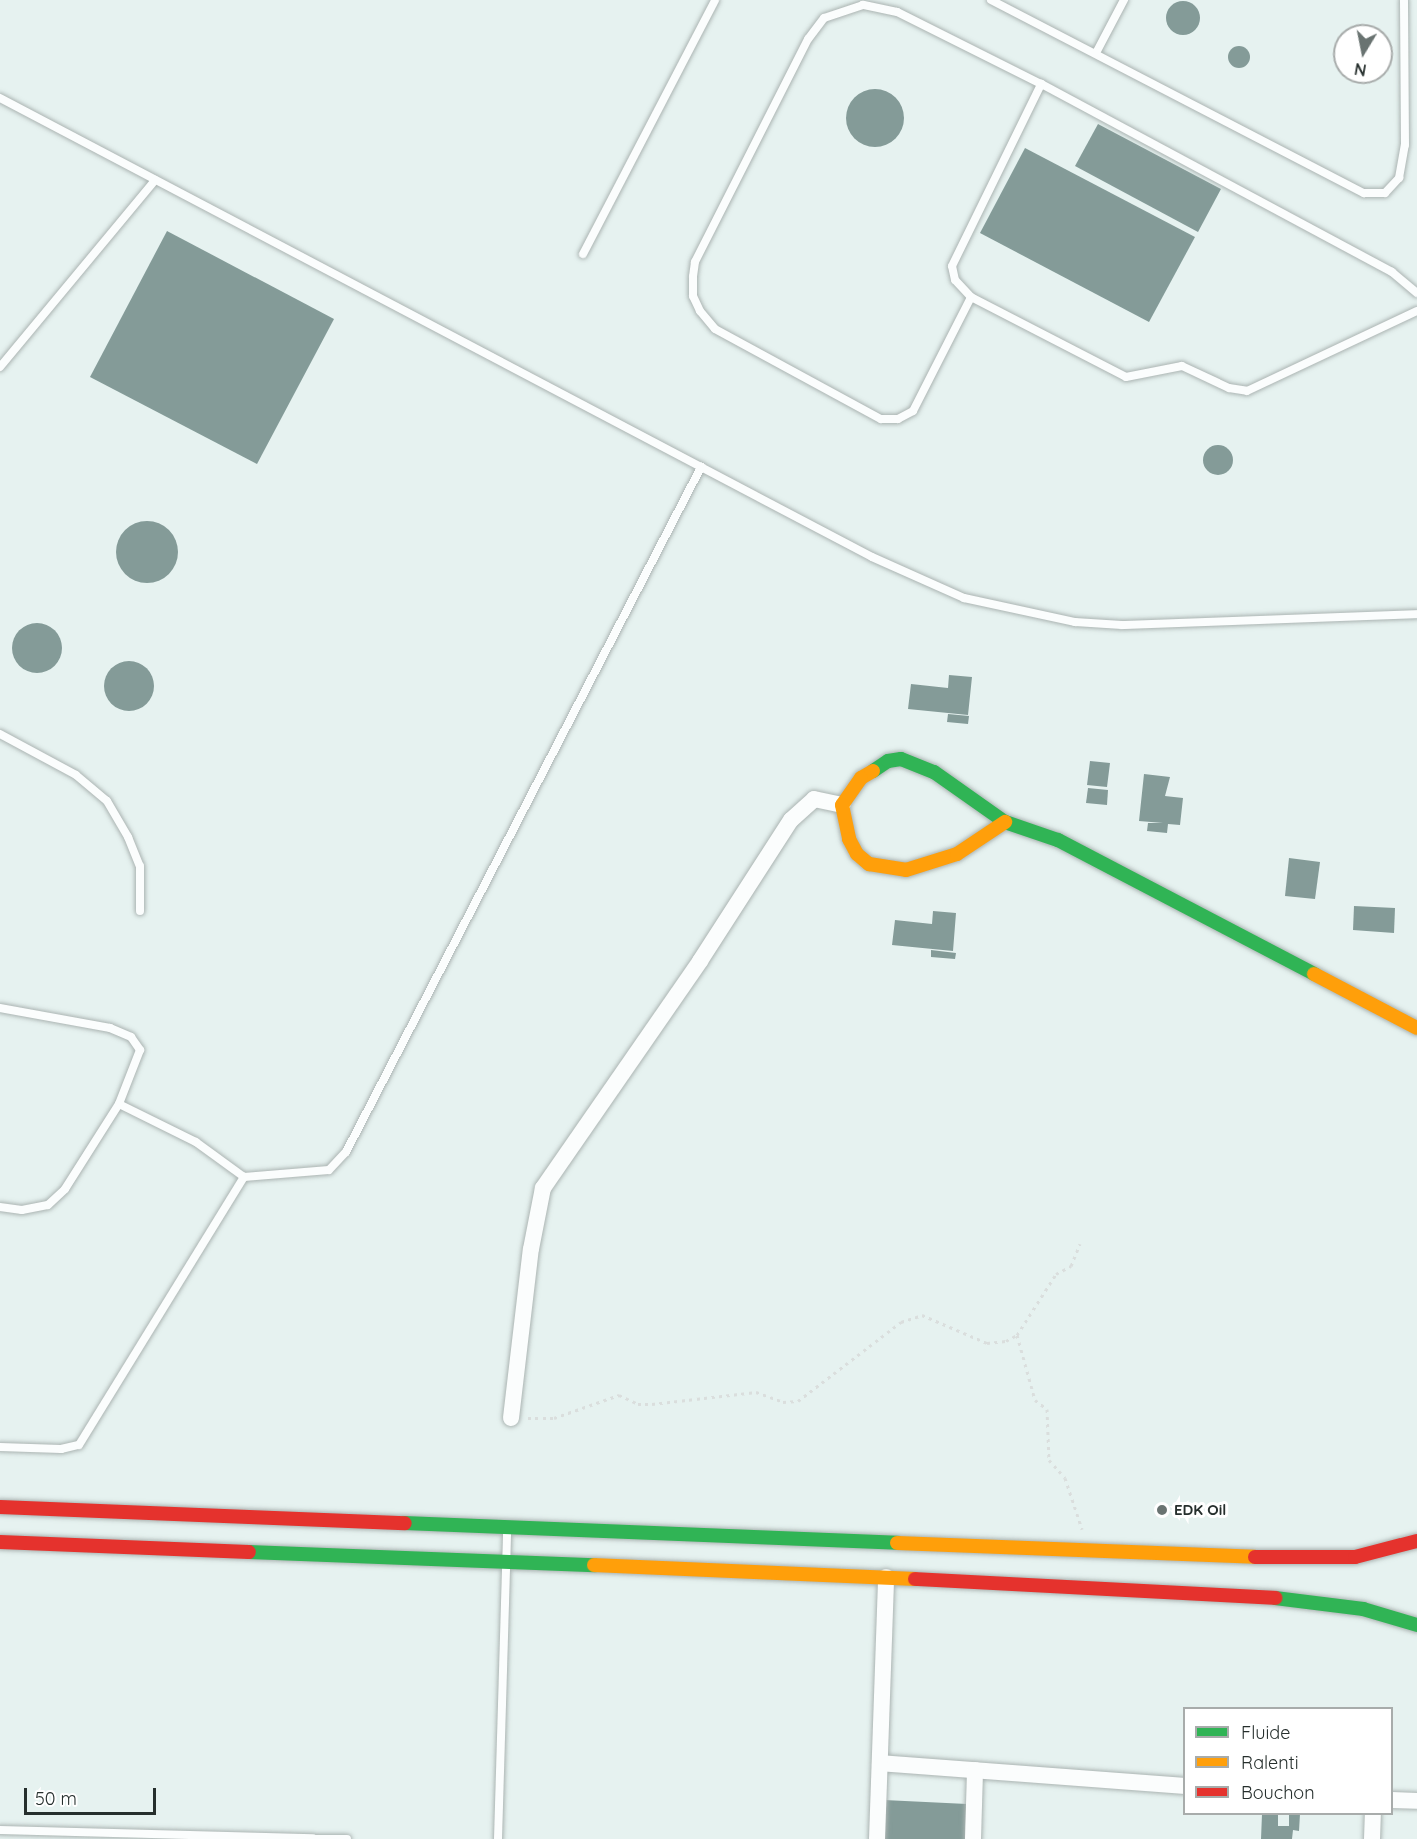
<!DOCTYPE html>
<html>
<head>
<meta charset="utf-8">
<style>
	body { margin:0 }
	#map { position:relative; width:1417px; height:1839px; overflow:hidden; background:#e6f2f0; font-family:Quicksand,sans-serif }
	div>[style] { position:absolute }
	.building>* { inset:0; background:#849b98 }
	.round { border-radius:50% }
	.path>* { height:3px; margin-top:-1.5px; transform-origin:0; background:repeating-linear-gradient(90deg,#dadedd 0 3px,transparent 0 7.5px) }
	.roads { filter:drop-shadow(0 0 2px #abb4b2) drop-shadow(0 0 2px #abb4b2) }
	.lane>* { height:8px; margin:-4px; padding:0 4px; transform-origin:4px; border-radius:4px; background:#fbfdfd }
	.street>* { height:16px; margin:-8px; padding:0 8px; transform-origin:8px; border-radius:8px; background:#fbfdfd }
	.fast>* { height:14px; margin:-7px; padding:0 7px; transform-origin:7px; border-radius:7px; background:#30b455 }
	.slow>* { height:14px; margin:-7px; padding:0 7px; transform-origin:7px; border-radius:7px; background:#ff9f0a }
	.jam>* { height:14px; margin:-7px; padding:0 7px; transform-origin:7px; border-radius:7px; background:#e5322d }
	.dots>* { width:16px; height:16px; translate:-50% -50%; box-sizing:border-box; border:3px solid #fff; border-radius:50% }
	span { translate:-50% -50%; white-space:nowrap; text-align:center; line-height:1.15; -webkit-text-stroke:6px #fff; paint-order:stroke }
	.poi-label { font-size:15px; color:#262f2d; font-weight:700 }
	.left { translate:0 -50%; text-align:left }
	.legend { position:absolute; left:1183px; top:1707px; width:210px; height:108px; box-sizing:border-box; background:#fff; border:2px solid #a8acab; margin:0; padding:8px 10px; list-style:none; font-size:18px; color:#262f2d }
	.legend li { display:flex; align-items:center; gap:12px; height:30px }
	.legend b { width:30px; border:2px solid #a8acab }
	.north { position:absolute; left:1333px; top:24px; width:60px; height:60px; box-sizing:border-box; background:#fff; border:2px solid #a8acab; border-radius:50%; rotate:190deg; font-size:16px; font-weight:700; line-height:24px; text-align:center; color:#262f2d }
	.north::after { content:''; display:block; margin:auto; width:21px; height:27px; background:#697371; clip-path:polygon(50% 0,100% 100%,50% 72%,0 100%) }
	.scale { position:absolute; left:24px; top:1788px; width:132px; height:27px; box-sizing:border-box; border:3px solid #262f2d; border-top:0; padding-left:8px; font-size:18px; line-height:21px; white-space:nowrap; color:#262f2d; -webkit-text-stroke:4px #fff; paint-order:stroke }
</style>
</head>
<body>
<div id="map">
	<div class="building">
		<div class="round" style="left:1166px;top:1px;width:34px;height:34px"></div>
		<div class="round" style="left:1228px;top:46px;width:22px;height:22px"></div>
		<div class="round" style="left:846px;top:89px;width:58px;height:58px"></div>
		<div style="clip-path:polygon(1098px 124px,1221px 189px,1198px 232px,1075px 166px)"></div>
		<div style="clip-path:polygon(1025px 148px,1195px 237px,1149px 322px,980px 233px)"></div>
		<div style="clip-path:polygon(167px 231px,334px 319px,257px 464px,90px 377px)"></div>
		<div class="round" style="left:1203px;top:445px;width:30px;height:30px"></div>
		<div class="round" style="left:116px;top:521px;width:62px;height:62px"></div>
		<div class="round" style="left:12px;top:623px;width:50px;height:50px"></div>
		<div class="round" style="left:104px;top:661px;width:50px;height:50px"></div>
		<div style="clip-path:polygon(949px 675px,972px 677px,968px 715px,908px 709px,911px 684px,948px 688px)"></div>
		<div style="clip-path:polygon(948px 714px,969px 716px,968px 724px,947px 722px)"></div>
		<div style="clip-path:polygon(1090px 761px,1110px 763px,1107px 787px,1087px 785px)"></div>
		<div style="clip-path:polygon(1144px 774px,1170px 777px,1165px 796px,1183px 798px,1180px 825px,1168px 824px,1167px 833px,1147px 831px,1148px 823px,1163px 823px,1139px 821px)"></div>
		<div style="clip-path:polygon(1088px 788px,1108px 790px,1107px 805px,1086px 803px)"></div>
		<div style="clip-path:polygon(1289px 858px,1320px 862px,1315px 899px,1285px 896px)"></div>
		<div style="clip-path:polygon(1354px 906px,1395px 908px,1394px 933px,1353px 930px)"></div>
		<div style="clip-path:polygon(933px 911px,956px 913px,953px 951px,892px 945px,895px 920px,932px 924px)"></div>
		<div style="clip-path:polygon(931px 950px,956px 953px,955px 959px,931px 957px)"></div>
		<div style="clip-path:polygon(884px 1800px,967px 1804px,965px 1839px,882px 1839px)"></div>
		<div style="clip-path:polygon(1262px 1814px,1278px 1814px,1278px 1826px,1289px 1826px,1289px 1814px,1300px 1814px,1299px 1831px,1293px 1830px,1292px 1839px,1261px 1839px)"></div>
	</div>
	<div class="path">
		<div style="left:1017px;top:1335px;width:67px;rotate:74.5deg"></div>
		<div style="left:1035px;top:1400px;width:15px;rotate:37deg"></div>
		<div style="left:1047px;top:1409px;width:51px;rotate:87.8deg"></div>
		<div style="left:1049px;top:1460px;width:24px;rotate:48deg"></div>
		<div style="left:1065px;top:1478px;width:54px;rotate:71.6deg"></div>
		<div style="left:528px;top:1418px;width:26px"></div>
		<div style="left:554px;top:1418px;width:69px;rotate:-19.5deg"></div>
		<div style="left:619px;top:1395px;width:21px;rotate:25deg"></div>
		<div style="left:638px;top:1404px;width:14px"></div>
		<div style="left:652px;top:1404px;width:105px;rotate:-6.6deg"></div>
		<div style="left:756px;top:1392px;width:29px;rotate:20deg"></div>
		<div style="left:783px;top:1402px;width:15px;rotate:-4deg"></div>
		<div style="left:798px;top:1401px;width:130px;rotate:-37.5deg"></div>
		<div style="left:901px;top:1322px;width:22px;rotate:-18deg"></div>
		<div style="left:922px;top:1315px;width:71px;rotate:23.3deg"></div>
		<div style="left:987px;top:1343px;width:19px;rotate:-6deg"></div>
		<div style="left:1006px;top:1341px;width:13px;rotate:-29deg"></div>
		<div style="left:1017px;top:1335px;width:72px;rotate:-57.4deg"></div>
		<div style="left:1056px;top:1274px;width:17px;rotate:-28deg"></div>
		<div style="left:1071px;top:1266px;width:24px;rotate:-68deg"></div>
	</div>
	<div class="roads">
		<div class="lane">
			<div style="left:991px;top:0;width:420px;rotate:27.4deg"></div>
			<div style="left:1364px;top:193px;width:21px"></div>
			<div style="left:1385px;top:193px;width:21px;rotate:-47deg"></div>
			<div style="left:1399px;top:178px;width:34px;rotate:-80deg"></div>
			<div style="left:1405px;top:145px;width:145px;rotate:-90.4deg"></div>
			<div style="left:1096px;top:53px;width:60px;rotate:-62.2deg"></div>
			<div style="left:0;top:98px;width:985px;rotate:27.76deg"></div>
			<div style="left:872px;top:557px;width:101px;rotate:24deg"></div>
			<div style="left:964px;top:598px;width:114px;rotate:12.2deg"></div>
			<div style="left:1075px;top:622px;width:47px;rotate:3.7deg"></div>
			<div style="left:1122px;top:625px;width:295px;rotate:-2.1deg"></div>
			<div style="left:583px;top:254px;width:286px;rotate:-62.5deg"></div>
			<div style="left:1417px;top:293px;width:33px;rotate:-140deg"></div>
			<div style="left:1392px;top:272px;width:398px;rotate:-151.8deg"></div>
			<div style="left:1041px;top:84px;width:161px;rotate:-153.4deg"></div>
			<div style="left:897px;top:12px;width:35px;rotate:-168deg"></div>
			<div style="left:863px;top:5px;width:41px;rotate:161.6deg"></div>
			<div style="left:824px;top:18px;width:26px;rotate:127deg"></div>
			<div style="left:808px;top:39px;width:250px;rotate:116.9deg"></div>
			<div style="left:695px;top:262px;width:15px;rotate:98deg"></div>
			<div style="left:693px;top:277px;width:19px;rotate:90deg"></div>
			<div style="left:693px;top:296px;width:17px;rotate:65deg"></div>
			<div style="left:700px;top:311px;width:23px;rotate:50deg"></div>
			<div style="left:715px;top:329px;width:189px;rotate:28.5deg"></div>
			<div style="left:881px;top:419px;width:17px"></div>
			<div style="left:898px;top:419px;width:17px;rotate:-28deg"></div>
			<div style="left:913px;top:411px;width:128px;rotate:-63deg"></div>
			<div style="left:971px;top:297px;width:174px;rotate:27.3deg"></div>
			<div style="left:1126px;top:377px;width:57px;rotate:-11.1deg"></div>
			<div style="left:1182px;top:366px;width:52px;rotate:25.1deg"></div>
			<div style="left:1229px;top:388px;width:18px;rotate:9deg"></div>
			<div style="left:1247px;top:391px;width:188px;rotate:-25.2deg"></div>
			<div style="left:971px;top:297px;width:23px;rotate:-133deg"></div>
			<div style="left:955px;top:280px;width:14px;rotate:-102deg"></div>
			<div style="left:952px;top:266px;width:203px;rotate:-63.9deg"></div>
			<div style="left:0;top:367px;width:243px;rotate:-50.3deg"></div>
			<div style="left:0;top:734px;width:86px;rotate:28.3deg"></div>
			<div style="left:76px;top:775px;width:40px;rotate:40deg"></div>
			<div style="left:107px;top:801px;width:42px;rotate:59.7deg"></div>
			<div style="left:128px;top:837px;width:31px;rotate:68deg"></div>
			<div style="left:140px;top:866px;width:45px;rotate:90deg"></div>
			<div style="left:0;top:1008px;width:112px;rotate:10.3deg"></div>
			<div style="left:110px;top:1028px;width:23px;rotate:23deg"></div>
			<div style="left:131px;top:1037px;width:16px;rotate:55deg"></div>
			<div style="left:140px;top:1050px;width:58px;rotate:111.3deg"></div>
			<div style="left:119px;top:1104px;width:86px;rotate:26.3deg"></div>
			<div style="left:196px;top:1142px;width:59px;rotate:36.1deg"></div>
			<div style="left:0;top:1207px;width:22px;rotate:8deg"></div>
			<div style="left:22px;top:1210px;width:26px;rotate:-11deg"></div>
			<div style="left:48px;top:1205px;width:23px;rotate:-43deg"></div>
			<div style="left:65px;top:1189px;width:101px;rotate:-57.6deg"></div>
			<div style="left:0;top:1447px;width:61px;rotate:1.9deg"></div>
			<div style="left:61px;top:1449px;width:18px;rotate:-13deg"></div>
			<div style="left:79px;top:1445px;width:315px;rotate:-58.4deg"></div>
			<div style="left:244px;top:1177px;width:85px;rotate:-4.7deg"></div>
			<div style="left:329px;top:1170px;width:25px;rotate:-47deg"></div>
			<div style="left:346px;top:1152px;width:772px;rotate:-62.6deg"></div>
			<div style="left:0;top:1830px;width:313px;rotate:1.5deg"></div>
			<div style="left:313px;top:1839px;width:34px"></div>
			<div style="left:498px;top:1839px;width:305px;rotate:-88.3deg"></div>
		</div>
		<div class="street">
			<div style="left:511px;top:1418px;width:170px;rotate:-83.3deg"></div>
			<div style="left:531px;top:1249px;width:62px;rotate:-78.9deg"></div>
			<div style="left:543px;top:1188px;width:276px;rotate:-55.3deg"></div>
			<div style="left:700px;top:961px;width:168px;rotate:-57.2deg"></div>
			<div style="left:791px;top:820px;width:31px;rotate:-42deg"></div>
			<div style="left:814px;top:799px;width:29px;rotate:12deg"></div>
			<div style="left:880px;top:1763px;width:305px;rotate:4.3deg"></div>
			<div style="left:1392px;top:1800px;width:25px;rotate:2deg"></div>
			<div style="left:877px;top:1839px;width:262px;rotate:-88deg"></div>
			<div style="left:973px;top:1839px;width:69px;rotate:-88.3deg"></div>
			<div style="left:1372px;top:1839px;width:25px;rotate:-88deg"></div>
		</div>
		<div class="fast">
			<div style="left:873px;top:771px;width:18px;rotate:-34deg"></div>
			<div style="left:888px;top:761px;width:13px;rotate:-9deg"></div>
			<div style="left:901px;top:759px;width:35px;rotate:22deg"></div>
			<div style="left:934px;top:772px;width:87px;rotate:35.2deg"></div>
			<div style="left:1005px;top:822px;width:56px;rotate:18.8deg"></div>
			<div style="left:1058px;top:840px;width:289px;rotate:27.6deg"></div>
			<div style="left:405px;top:1523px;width:492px;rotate:2.3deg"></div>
			<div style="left:249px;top:1552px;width:345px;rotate:2.2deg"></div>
			<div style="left:1275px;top:1598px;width:89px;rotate:7.1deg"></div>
			<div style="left:1363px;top:1609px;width:56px;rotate:16.5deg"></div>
		</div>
		<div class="slow">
			<div style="left:873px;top:771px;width:14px;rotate:150deg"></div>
			<div style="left:861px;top:778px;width:33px;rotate:125deg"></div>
			<div style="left:842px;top:805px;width:35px;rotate:78deg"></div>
			<div style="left:849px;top:839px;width:17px;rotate:62deg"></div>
			<div style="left:857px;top:854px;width:16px;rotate:40deg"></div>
			<div style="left:869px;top:864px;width:37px;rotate:9deg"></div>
			<div style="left:906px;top:870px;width:53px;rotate:-17.4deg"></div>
			<div style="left:957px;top:854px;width:58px;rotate:-33.7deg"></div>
			<div style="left:1314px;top:974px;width:116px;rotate:27.7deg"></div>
			<div style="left:897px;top:1543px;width:358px;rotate:2.2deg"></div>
			<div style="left:594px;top:1565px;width:321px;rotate:2.5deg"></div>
		</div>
		<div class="jam">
			<div style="left:0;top:1507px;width:405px;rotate:2.3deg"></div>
			<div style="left:0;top:1542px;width:249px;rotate:2.3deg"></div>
			<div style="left:1255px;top:1557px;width:100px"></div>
			<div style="left:1355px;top:1557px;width:64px;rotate:-14.5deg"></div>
			<div style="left:915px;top:1579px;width:361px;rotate:3deg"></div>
		</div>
	</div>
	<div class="dots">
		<div style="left:1162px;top:1510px;background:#697371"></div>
	</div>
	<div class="poi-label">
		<span class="left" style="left:1174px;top:1510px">EDK Oil</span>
	</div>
	<ul class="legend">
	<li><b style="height:8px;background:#30b455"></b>Fluide</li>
	<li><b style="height:8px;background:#ff9f0a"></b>Ralenti</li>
	<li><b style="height:8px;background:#e5322d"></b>Bouchon</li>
	</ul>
	<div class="north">N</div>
	<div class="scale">50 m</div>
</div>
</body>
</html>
